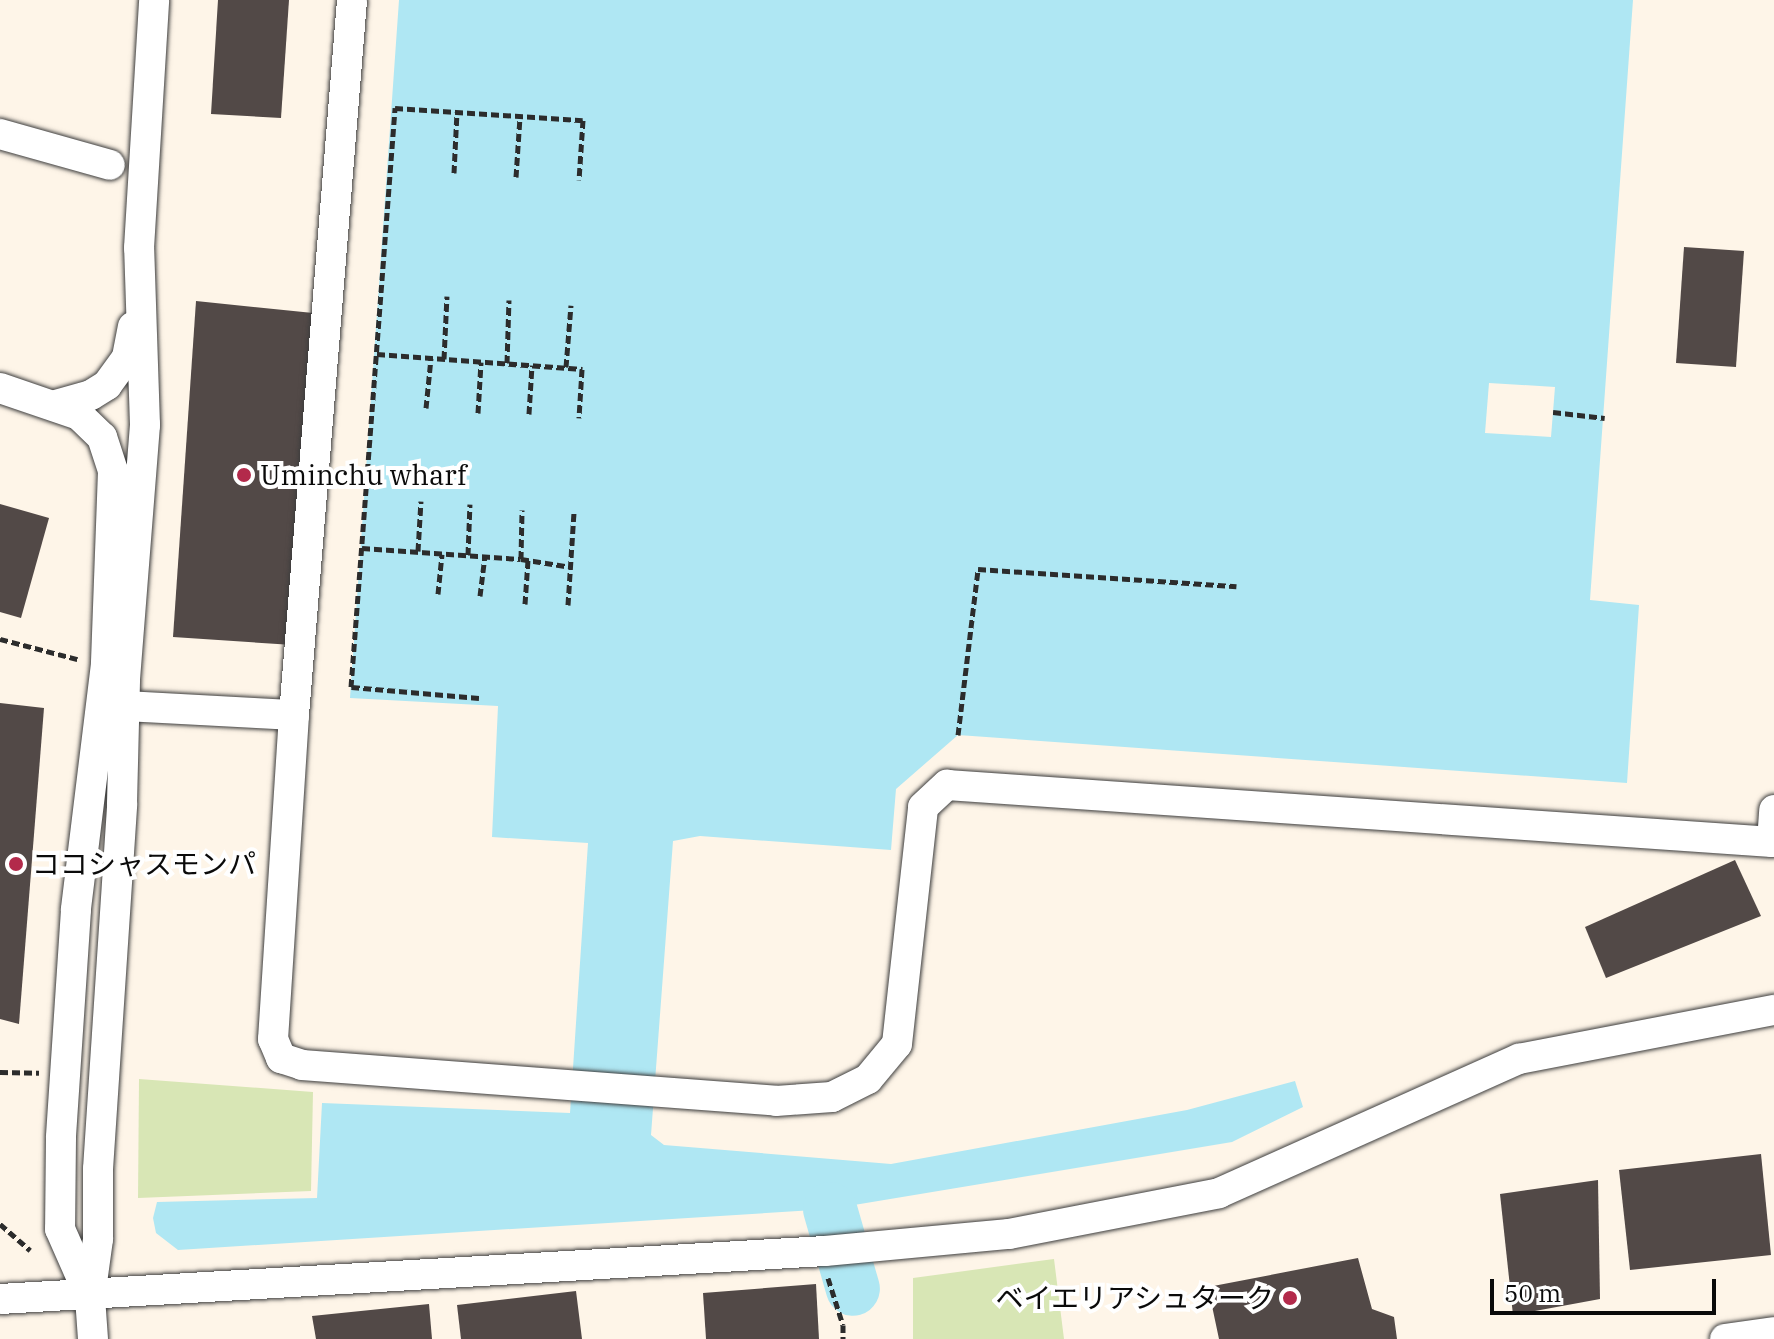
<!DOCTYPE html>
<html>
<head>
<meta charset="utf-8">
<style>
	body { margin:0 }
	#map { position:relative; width:1774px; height:1339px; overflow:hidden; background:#fef5e8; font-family:"IBM Plex Serif","Noto Sans JP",serif }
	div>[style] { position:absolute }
	.green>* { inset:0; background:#d8e6b5 }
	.water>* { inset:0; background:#afe7f3 }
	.pier>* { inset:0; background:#fef5e8 }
	.river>* { height:54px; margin:-27px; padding:0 27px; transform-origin:27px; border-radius:27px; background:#afe7f3 }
	.building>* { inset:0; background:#524947 }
	.path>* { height:5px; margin-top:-2.5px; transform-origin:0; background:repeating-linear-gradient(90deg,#2c2c2c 0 8px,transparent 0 12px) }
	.roads { filter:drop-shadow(0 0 2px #3d3d3d) drop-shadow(0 0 2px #3d3d3d) }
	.minor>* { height:30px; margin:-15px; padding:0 15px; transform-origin:15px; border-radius:15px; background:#fff }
	.dots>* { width:22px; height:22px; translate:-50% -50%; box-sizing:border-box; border:4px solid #fff; border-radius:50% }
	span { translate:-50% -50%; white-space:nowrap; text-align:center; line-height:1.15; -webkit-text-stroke:8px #fff; paint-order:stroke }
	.poi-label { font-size:28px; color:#0a0a0a }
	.left { translate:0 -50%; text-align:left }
	.right { translate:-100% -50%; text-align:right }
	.scale { position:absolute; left:1490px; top:1279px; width:226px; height:36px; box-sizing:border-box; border:4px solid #0a0a0a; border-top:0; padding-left:10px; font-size:24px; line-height:28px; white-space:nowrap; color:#0a0a0a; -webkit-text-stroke:6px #fff; paint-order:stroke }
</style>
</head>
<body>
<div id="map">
	<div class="green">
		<div style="clip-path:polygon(139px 1079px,313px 1092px,311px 1191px,138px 1198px)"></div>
		<div style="clip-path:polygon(1054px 1259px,1064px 1339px,913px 1339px,913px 1278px)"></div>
	</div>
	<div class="water">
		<div style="clip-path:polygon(399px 0,1633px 0,1590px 600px,1639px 605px,1627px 783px,958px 735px,896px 789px,891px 850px,700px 836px,673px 841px,651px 1135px,664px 1145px,891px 1164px,1187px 1110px,1295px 1081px,1303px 1107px,1232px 1142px,830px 1209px,178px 1250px,156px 1233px,153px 1218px,157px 1202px,317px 1198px,322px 1103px,570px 1113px,588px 843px,492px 837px,498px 706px,350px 698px)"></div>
	</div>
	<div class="pier">
		<div style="clip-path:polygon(1489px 383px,1555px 387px,1551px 437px,1485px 433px)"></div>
	</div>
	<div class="river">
		<div style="left:830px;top:1209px;width:83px;rotate:74deg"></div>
	</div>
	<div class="building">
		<div style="clip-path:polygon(218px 0,289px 0,281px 118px,211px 114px)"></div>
		<div style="clip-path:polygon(1684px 247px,1744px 251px,1736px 367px,1676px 363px)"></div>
		<div style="clip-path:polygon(196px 301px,313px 313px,293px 645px,173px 637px)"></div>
		<div style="clip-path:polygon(0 504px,49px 518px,21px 618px,0 612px)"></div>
		<div style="clip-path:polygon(0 703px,44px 708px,19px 1024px,0 1019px)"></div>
		<div style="clip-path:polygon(1735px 860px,1761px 916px,1606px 978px,1585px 927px)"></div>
		<div style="clip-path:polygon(1761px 1154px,1771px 1255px,1630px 1270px,1619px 1170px)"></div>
		<div style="clip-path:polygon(1598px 1180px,1600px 1299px,1513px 1315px,1500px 1194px)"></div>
		<div style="clip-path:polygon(1358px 1258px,1372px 1309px,1394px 1317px,1397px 1339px,1219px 1339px,1208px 1287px)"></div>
		<div style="clip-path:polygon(816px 1284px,819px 1339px,706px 1339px,703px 1293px)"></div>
		<div style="clip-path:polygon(576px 1291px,582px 1339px,461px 1339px,457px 1305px)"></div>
		<div style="clip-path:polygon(429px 1304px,432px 1339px,316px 1339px,312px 1316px)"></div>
	</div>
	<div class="path">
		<div style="left:454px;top:173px;width:61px;rotate:-87.2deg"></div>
		<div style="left:516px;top:177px;width:61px;rotate:-86.2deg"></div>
		<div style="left:377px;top:354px;width:206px;rotate:4.2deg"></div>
		<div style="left:582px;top:369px;width:49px;rotate:93.5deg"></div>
		<div style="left:444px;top:359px;width:63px;rotate:-87.3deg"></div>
		<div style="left:507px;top:363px;width:63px;rotate:-88.2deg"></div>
		<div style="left:566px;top:367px;width:62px;rotate:-85.4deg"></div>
		<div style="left:426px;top:408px;width:50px;rotate:-84.3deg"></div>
		<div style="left:1553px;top:412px;width:52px;rotate:6.6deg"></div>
		<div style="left:478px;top:413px;width:51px;rotate:-86.6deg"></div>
		<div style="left:529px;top:414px;width:49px;rotate:-86.5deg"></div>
		<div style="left:362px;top:548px;width:159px;rotate:4deg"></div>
		<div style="left:521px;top:559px;width:51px;rotate:9.1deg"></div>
		<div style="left:418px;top:551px;width:50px;rotate:-86.6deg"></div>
		<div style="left:468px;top:555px;width:51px;rotate:-87.8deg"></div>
		<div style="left:521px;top:559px;width:49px;rotate:-88.8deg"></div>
		<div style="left:438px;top:594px;width:40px;rotate:-84.3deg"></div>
		<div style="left:480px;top:596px;width:39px;rotate:-83deg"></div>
		<div style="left:525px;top:604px;width:44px;rotate:-86.1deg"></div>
		<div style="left:568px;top:605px;width:94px;rotate:-86.3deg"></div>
		<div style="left:0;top:639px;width:80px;rotate:14.6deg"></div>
		<div style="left:479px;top:698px;width:128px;rotate:-175.1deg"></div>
		<div style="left:351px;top:687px;width:581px;rotate:-85.65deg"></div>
		<div style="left:395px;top:108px;width:188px;rotate:3.7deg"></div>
		<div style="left:583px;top:120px;width:60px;rotate:93.8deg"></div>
		<div style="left:958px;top:735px;width:167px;rotate:-83.1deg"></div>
		<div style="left:978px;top:569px;width:259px;rotate:3.8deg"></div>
		<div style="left:0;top:1072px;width:39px;rotate:1deg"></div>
		<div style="left:0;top:1224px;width:40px;rotate:41deg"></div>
		<div style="left:828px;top:1278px;width:49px;rotate:72.3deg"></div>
		<div style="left:843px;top:1325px;width:14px;rotate:90deg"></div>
	</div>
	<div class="roads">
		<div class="minor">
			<div style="left:0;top:134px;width:114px;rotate:15.7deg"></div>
			<div style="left:0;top:388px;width:83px;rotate:18.9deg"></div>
			<div style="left:79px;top:415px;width:32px;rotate:44deg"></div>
			<div style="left:102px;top:437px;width:36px;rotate:72deg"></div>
			<div style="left:113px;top:471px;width:193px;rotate:92.1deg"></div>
			<div style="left:106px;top:664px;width:248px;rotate:97deg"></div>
			<div style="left:76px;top:910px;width:228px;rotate:93.8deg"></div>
			<div style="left:61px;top:1138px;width:91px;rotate:90.6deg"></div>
			<div style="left:60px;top:1229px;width:74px;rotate:66.2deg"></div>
			<div style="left:56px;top:405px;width:36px;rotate:-16deg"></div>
			<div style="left:91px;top:395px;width:19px;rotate:-32deg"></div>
			<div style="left:107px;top:385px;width:34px;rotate:-54deg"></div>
			<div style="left:127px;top:357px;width:31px;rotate:-79deg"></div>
			<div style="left:126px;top:706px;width:168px;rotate:3.1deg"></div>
			<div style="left:294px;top:715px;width:325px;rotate:93.7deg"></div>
			<div style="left:273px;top:1039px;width:21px;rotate:67deg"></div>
			<div style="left:281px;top:1058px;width:22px;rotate:18deg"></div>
			<div style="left:302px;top:1065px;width:475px;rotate:4.3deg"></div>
			<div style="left:776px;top:1101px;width:56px;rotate:-4.1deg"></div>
			<div style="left:832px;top:1097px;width:40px;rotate:-26.6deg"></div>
			<div style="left:868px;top:1079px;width:45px;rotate:-50.4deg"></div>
			<div style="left:897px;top:1044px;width:238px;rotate:-83.7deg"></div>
			<div style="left:923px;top:807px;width:33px;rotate:-43deg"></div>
			<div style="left:947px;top:785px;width:827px;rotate:3.95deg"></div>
			<div style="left:1772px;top:842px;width:32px;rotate:-86deg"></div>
			<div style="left:294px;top:715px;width:717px;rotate:-85.36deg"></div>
			<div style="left:0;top:1299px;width:826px;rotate:-3.33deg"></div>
			<div style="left:825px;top:1251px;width:185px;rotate:-5.3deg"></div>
			<div style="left:1009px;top:1234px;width:214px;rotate:-11deg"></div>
			<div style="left:1219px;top:1193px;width:329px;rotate:-24.1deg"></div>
			<div style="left:1519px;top:1059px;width:260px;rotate:-10.9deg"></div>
			<div style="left:93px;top:1339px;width:42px;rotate:-94.1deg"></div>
			<div style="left:90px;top:1297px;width:59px;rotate:-82.1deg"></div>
			<div style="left:98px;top:1239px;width:70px;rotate:-90deg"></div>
			<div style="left:98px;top:1169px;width:366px;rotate:-86.2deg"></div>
			<div style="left:122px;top:804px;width:125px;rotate:-88.6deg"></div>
			<div style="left:125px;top:679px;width:255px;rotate:-85.5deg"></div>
			<div style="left:145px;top:425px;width:177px;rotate:-91.9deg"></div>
			<div style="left:139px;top:248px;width:248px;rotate:-86.5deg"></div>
			<div style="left:1725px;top:1339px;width:49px;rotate:-8.1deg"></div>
		</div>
	</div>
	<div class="dots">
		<div style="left:244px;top:475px;background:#b32a4b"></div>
		<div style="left:16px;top:864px;background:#b32a4b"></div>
		<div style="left:1290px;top:1298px;background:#b32a4b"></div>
	</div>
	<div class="poi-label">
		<span class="left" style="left:260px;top:475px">Uminchu wharf</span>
		<span class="left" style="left:32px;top:864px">ココシャスモンパ</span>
		<span class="right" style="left:1274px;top:1298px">ベイエリアシュターク</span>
	</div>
	<div class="scale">50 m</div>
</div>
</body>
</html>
